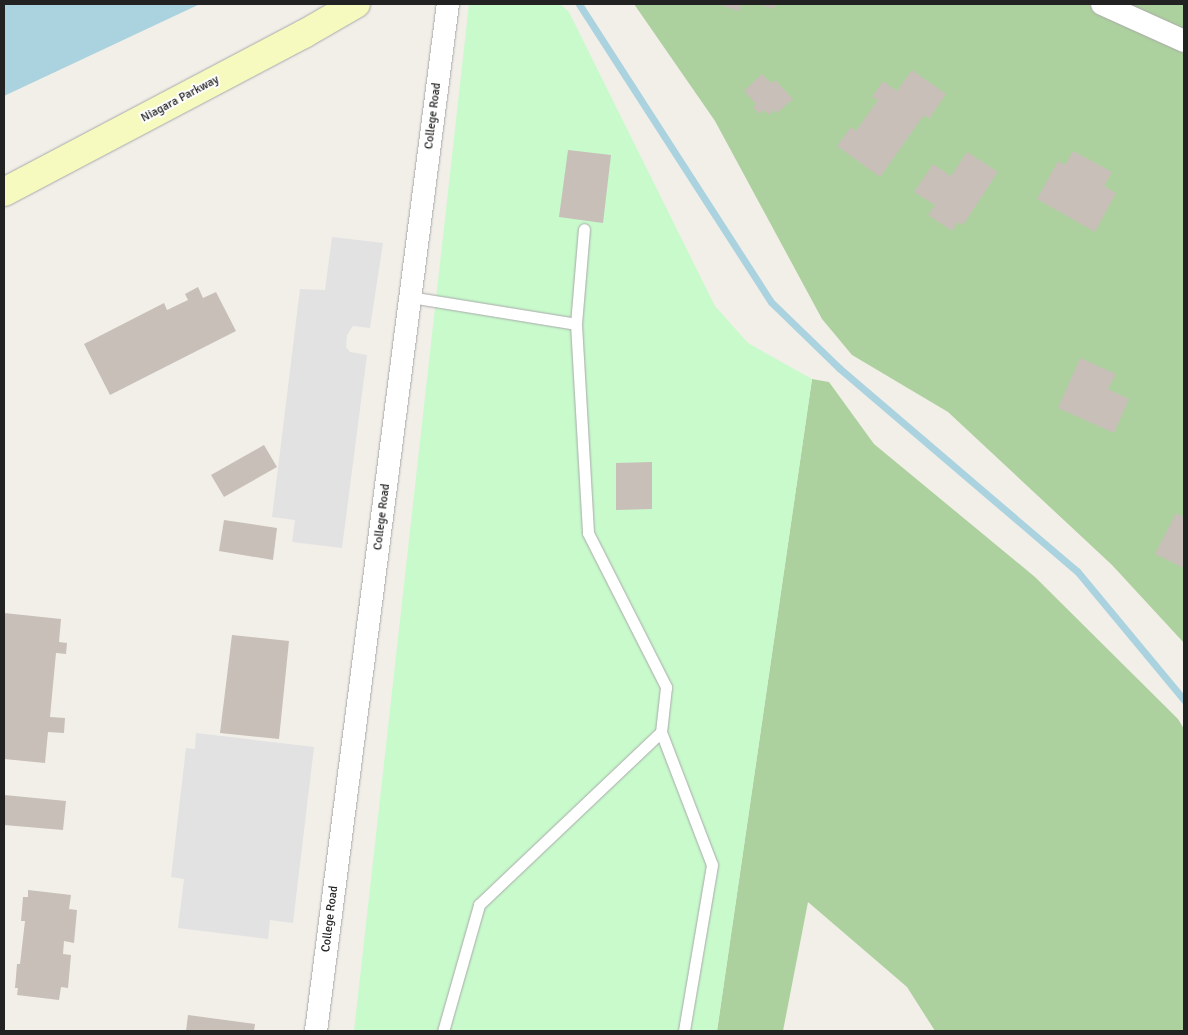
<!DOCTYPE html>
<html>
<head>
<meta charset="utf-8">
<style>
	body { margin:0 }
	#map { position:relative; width:1188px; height:1035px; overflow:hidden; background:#f2efe9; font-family:Signika,sans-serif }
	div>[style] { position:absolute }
	.forest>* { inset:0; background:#add19e }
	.park>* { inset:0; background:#c8facc }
	.parking>* { inset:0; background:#e2e2e2 }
	.water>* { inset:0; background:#aad3df }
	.stream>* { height:7px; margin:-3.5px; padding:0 3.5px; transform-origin:3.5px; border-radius:3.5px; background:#aad3df }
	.building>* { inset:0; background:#c7bfb8 }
	.roads { filter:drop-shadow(0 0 1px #a9a9a9) drop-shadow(0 0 1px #a9a9a9) }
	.lane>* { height:11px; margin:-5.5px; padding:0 5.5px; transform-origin:5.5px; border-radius:5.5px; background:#fff }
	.street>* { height:22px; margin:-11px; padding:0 11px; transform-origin:11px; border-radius:11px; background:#fff }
	.secondary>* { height:28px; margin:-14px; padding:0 14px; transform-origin:14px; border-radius:14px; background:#f7fabf }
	span { translate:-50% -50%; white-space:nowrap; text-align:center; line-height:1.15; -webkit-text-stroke:4px #fff; paint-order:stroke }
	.street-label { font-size:12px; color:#222 }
	.frame { position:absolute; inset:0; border:5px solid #222; pointer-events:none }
</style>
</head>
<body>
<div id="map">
	<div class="forest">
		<div style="clip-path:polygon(634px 4px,1184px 4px,1184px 643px,1112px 565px,948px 412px,852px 355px,822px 319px,715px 121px)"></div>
		<div style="clip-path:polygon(812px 379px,829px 382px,874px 444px,1035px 577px,1178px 719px,1184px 729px,1184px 1031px,935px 1031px,907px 987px,808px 902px,783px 1031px,717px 1031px)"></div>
	</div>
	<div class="park">
		<div style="clip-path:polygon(469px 4px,560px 4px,569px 12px,715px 306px,748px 343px,812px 379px,717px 1031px,354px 1031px)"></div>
	</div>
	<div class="parking">
		<div style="clip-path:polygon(332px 237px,383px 243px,370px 328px,353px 326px,347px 335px,346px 347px,350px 352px,367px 355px,342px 548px,292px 542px,295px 520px,272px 517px,300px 289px,325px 290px)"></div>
		<div style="clip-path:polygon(196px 733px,314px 747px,293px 923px,270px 920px,268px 939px,178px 928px,184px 879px,171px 877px,186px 748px,195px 749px)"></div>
	</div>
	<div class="water">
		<div style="clip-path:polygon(4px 4px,200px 4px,4px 96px)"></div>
	</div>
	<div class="stream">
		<div style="left:579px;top:4px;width:354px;rotate:57.2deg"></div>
		<div style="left:771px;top:302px;width:95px;rotate:44.1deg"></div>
		<div style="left:839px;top:368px;width:313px;rotate:40.5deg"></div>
		<div style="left:1077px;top:571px;width:168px;rotate:50.3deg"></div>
	</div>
	<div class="building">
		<div style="clip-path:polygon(717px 4px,741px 4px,739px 11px)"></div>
		<div style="clip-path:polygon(758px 4px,775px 4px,774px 9px)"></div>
		<div style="clip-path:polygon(912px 70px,946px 94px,929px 119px,924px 115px,880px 177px,837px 146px,851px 127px,856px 131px,878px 100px,872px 97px,883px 81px,897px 91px)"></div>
		<div style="clip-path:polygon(762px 74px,771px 83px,775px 80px,793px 99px,777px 113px,774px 110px,769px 115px,764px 110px,759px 114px,753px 107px,756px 104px,744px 91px)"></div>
		<div style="clip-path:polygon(568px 150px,611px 155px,603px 223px,559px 217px)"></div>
		<div style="clip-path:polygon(1073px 151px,1112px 172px,1104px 186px,1116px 193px,1095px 232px,1037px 199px,1058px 161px,1065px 165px)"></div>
		<div style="clip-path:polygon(967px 152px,998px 172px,963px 225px,958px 222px,952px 231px,928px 215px,935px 205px,914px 192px,933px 164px,951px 176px)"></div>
		<div style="clip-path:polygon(198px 287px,203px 298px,216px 292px,236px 331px,110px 395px,84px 344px,164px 303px,167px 310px,188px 300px,185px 294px)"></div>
		<div style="clip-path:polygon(1080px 358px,1116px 374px,1108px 389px,1129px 399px,1114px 433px,1058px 408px)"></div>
		<div style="clip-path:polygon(264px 445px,277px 467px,224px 497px,211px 475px)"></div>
		<div style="clip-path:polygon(652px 462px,652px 509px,616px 510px,616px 463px)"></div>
		<div style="clip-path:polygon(1176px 513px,1184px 517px,1184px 568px,1155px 554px)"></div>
		<div style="clip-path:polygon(224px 520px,277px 528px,273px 560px,219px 551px)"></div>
		<div style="clip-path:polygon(4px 613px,61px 619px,59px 642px,67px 643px,66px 654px,56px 653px,50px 717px,65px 718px,64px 733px,48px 732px,45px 763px,4px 759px)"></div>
		<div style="clip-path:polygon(232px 635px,289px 641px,279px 739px,220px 733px)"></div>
		<div style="clip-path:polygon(4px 795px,66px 801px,63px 830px,4px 825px)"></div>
		<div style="clip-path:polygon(28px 890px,71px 895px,69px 909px,77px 910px,74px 943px,64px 941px,63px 954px,71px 955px,68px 988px,61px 987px,59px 1000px,17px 995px,18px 988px,15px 988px,17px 964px,20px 964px,25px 921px,21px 921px,23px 897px,28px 897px)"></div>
		<div style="clip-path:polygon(188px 1015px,255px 1024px,254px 1031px,186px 1031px)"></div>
	</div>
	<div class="roads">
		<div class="lane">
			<div style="left:410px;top:297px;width:168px;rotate:9.2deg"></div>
			<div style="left:576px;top:324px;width:209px;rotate:86.7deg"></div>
			<div style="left:588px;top:533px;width:173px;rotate:63.1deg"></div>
			<div style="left:666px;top:687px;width:45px;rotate:96.3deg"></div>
			<div style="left:661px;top:732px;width:251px;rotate:136.5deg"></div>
			<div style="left:479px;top:905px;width:131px;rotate:105.9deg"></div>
			<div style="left:576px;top:324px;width:95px;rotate:-85.2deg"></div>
			<div style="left:661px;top:732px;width:142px;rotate:69deg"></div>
			<div style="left:712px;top:865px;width:168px;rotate:99.6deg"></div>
		</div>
		<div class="street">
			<div style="left:1102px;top:4px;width:90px;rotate:24.3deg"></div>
			<div style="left:316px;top:1031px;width:1035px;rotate:-82.68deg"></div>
		</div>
		<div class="secondary">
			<div style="left:4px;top:192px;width:339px;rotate:-27.8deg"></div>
			<div style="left:304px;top:34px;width:60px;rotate:-30deg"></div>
		</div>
	</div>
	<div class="street-label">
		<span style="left:180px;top:99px;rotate:-28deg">Niagara Parkway</span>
		<span style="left:433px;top:116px;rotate:-83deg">College Road</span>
		<span style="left:382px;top:517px;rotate:-83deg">College Road</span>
		<span style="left:330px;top:919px;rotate:-83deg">College Road</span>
	</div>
	<div class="frame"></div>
</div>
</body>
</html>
